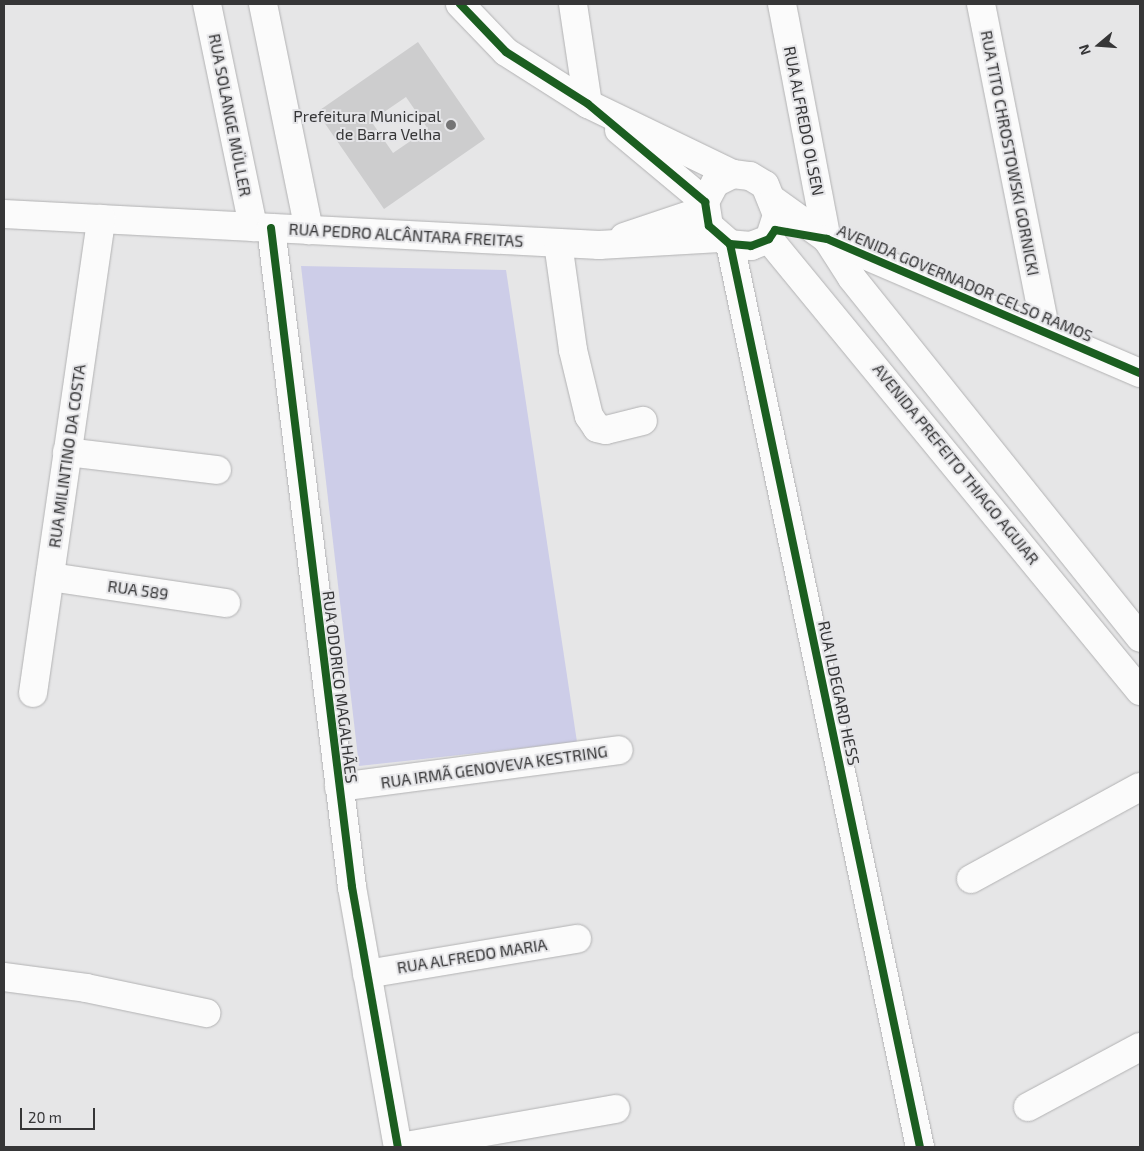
<!DOCTYPE html>
<html>
<head>
<meta charset="utf-8">
<style>
	body { margin:0 }
	#map { position:relative; width:1144px; height:1151px; overflow:hidden; background:#e6e6e7; font-family:"Exo 2",sans-serif }
	div>[style] { position:absolute }
	.green>* { inset:0; background:#cdcde8 }
	.building>* { inset:0; background:#cdcdce }
	.roads { filter:drop-shadow(0 0 1px #b2b2b3) drop-shadow(0 0 1px #b2b2b3) }
	.minor>* { height:28px; margin:-14px; padding:0 14px; transform-origin:14px; border-radius:14px; background:#fbfbfb }
	.major>* { height:28px; margin:-14px; padding:0 14px; transform-origin:14px; border-radius:14px; background:#fbfbfb }
	.cycleway>* { height:8px; margin:-4px; padding:0 4px; transform-origin:4px; border-radius:4px; background:#1b5e20 }
	.dots>* { width:14px; height:14px; translate:-50% -50%; box-sizing:border-box; border:2px solid #e5e5e8; border-radius:50% }
	span { translate:-50% -50%; white-space:nowrap; text-align:center; line-height:1.15; -webkit-text-stroke:4px #e5e5e8; paint-order:stroke }
	.street-label { font-size:16px; color:#363637 }
	.poi-label { font-size:16px; color:#363637 }
	.right { translate:-100% -50%; text-align:right }
	.frame { position:absolute; inset:0; border:5px solid #363637; pointer-events:none }
	.north { position:absolute; left:1074px; top:20px; width:50px; height:50px; -webkit-text-stroke:4px #e5e5e8; paint-order:stroke; rotate:252deg; font-size:14px; font-weight:700; line-height:20px; text-align:center; color:#363637 }
	.north::after { content:''; display:block; margin:auto; width:18px; height:22px; background:#363637; clip-path:polygon(50% 0,100% 100%,50% 72%,0 100%) }
	.scale { position:absolute; left:20px; top:1108px; width:75px; height:22px; box-sizing:border-box; border:2px solid #363637; border-top:0; padding-left:6px; font-size:15px; line-height:18px; white-space:nowrap; color:#363637; -webkit-text-stroke:4px #e5e5e8; paint-order:stroke }
</style>
</head>
<body>
<div id="map">
	<div class="green">
		<div style="clip-path:polygon(301px 266px,506px 270px,577px 742px,359px 766px)"></div>
	</div>
	<div class="building">
		<div style="clip-path:polygon(evenodd,418px 42px,485px 139px,384px 209px,317px 112px,418px 42px,406px 97px,428px 129px,393px 153px,371px 121px,406px 97px)"></div>
	</div>
	<div class="roads">
		<div class="minor">
			<div style="left:207px;top:4px;width:228px;rotate:78.3deg"></div>
			<div style="left:263px;top:4px;width:231px;rotate:78.5deg"></div>
			<div style="left:573px;top:4px;width:101px;rotate:81.5deg"></div>
			<div style="left:782px;top:4px;width:239px;rotate:79.2deg"></div>
			<div style="left:981px;top:4px;width:334px;rotate:78.8deg"></div>
			<div style="left:4px;top:214px;width:596px;rotate:2.98deg"></div>
			<div style="left:599px;top:245px;width:121px;rotate:-3.3deg"></div>
			<div style="left:271px;top:228px;width:664px;rotate:82.99deg"></div>
			<div style="left:352px;top:887px;width:264px;rotate:80deg"></div>
			<div style="left:624px;top:237px;width:84px;rotate:-18.6deg"></div>
			<div style="left:558px;top:243px;width:108px;rotate:82deg"></div>
			<div style="left:573px;top:350px;width:68px;rotate:76.4deg"></div>
			<div style="left:589px;top:416px;width:14px;rotate:56deg"></div>
			<div style="left:597px;top:428px;width:9px;rotate:13deg"></div>
			<div style="left:606px;top:430px;width:38px;rotate:-14deg"></div>
			<div style="left:730px;top:244px;width:923px;rotate:78.12deg"></div>
			<div style="left:67px;top:452px;width:151px;rotate:6.8deg"></div>
			<div style="left:50px;top:577px;width:178px;rotate:8.4deg"></div>
			<div style="left:33px;top:693px;width:479px;rotate:-81.8deg"></div>
			<div style="left:339px;top:787px;width:282px;rotate:-7.5deg"></div>
			<div style="left:971px;top:879px;width:192px;rotate:-28.6deg"></div>
			<div style="left:367px;top:974px;width:213px;rotate:-9.5deg"></div>
			<div style="left:4px;top:977px;width:83px;rotate:7.6deg"></div>
			<div style="left:86px;top:988px;width:123px;rotate:11.8deg"></div>
			<div style="left:1028px;top:1107px;width:127px;rotate:-28.2deg"></div>
			<div style="left:400px;top:1147px;width:219px;rotate:-10deg"></div>
		</div>
		<div class="major">
			<div style="left:460px;top:4px;width:66px;rotate:46.2deg"></div>
			<div style="left:506px;top:52px;width:97px;rotate:32.4deg"></div>
			<div style="left:588px;top:104px;width:161px;rotate:25.8deg"></div>
			<div style="left:619px;top:130px;width:112px;rotate:39.9deg"></div>
			<div style="left:733px;top:174px;width:17px;rotate:7deg"></div>
			<div style="left:750px;top:176px;width:17px;rotate:31deg"></div>
			<div style="left:765px;top:185px;width:32px;rotate:68deg"></div>
			<div style="left:777px;top:215px;width:25px;rotate:108deg"></div>
			<div style="left:769px;top:239px;width:19px;rotate:159deg"></div>
			<div style="left:751px;top:246px;width:21px;rotate:-175deg"></div>
			<div style="left:730px;top:244px;width:28px;rotate:-139deg"></div>
			<div style="left:709px;top:226px;width:24px;rotate:-99deg"></div>
			<div style="left:705px;top:202px;width:21px;rotate:-62deg"></div>
			<div style="left:715px;top:183px;width:20px;rotate:-27deg"></div>
			<div style="left:773px;top:200px;width:67px;rotate:35.8deg"></div>
			<div style="left:827px;top:239px;width:340px;rotate:23.2deg"></div>
			<div style="left:769px;top:239px;width:585px;rotate:50.62deg"></div>
			<div style="left:827px;top:239px;width:46px;rotate:57.3deg"></div>
			<div style="left:852px;top:278px;width:461px;rotate:51.3deg"></div>
		</div>
	</div>
	<div class="cycleway">
		<div style="left:460px;top:4px;width:66px;rotate:46.2deg"></div>
		<div style="left:506px;top:52px;width:97px;rotate:32.4deg"></div>
		<div style="left:588px;top:104px;width:153px;rotate:39.9deg"></div>
		<div style="left:705px;top:202px;width:24px;rotate:81deg"></div>
		<div style="left:709px;top:226px;width:28px;rotate:41deg"></div>
		<div style="left:730px;top:244px;width:21px;rotate:5deg"></div>
		<div style="left:751px;top:246px;width:19px;rotate:-21deg"></div>
		<div style="left:769px;top:239px;width:11px;rotate:-56deg"></div>
		<div style="left:775px;top:230px;width:53px;rotate:9.8deg"></div>
		<div style="left:827px;top:239px;width:340px;rotate:23.2deg"></div>
		<div style="left:271px;top:228px;width:664px;rotate:82.99deg"></div>
		<div style="left:352px;top:887px;width:264px;rotate:80deg"></div>
		<div style="left:730px;top:244px;width:923px;rotate:78.12deg"></div>
	</div>
	<div class="dots">
		<div style="left:451px;top:125px;background:#747475"></div>
	</div>
	<div class="street-label">
		<span style="left:230px;top:115px;rotate:79deg">RUA SOLANGE MÜLLER</span>
		<span style="left:804px;top:121px;rotate:79deg">RUA ALFREDO OLSEN</span>
		<span style="left:1010px;top:153px;rotate:79deg">RUA TITO CHROSTOWSKI GORNICKI</span>
		<span style="left:406px;top:235px;rotate:3deg">RUA PEDRO ALCÂNTARA FREITAS</span>
		<span style="left:965px;top:283px;rotate:23deg">AVENIDA GOVERNADOR CELSO RAMOS</span>
		<span style="left:67px;top:456px;rotate:-82deg">RUA MILINTINO DA COSTA</span>
		<span style="left:956px;top:464px;rotate:51deg">AVENIDA PREFEITO THIAGO AGUIAR</span>
		<span style="left:138px;top:590px;rotate:8deg">RUA 589</span>
		<span style="left:340px;top:687px;rotate:83deg">RUA ODORICO MAGALHÃES</span>
		<span style="left:839px;top:693px;rotate:78deg">RUA ILDEGARD HESS</span>
		<span style="left:494px;top:767px;rotate:-8deg">RUA IRMÃ GENOVEVA KESTRING</span>
		<span style="left:472px;top:956px;rotate:-9deg">RUA ALFREDO MARIA</span>
	</div>
	<div class="poi-label">
		<span class="right" style="left:441px;top:125px">Prefeitura Municipal<br>de Barra Velha</span>
	</div>
	<div class="frame"></div>
	<div class="north">N</div>
	<div class="scale">20 m</div>
</div>
</body>
</html>
